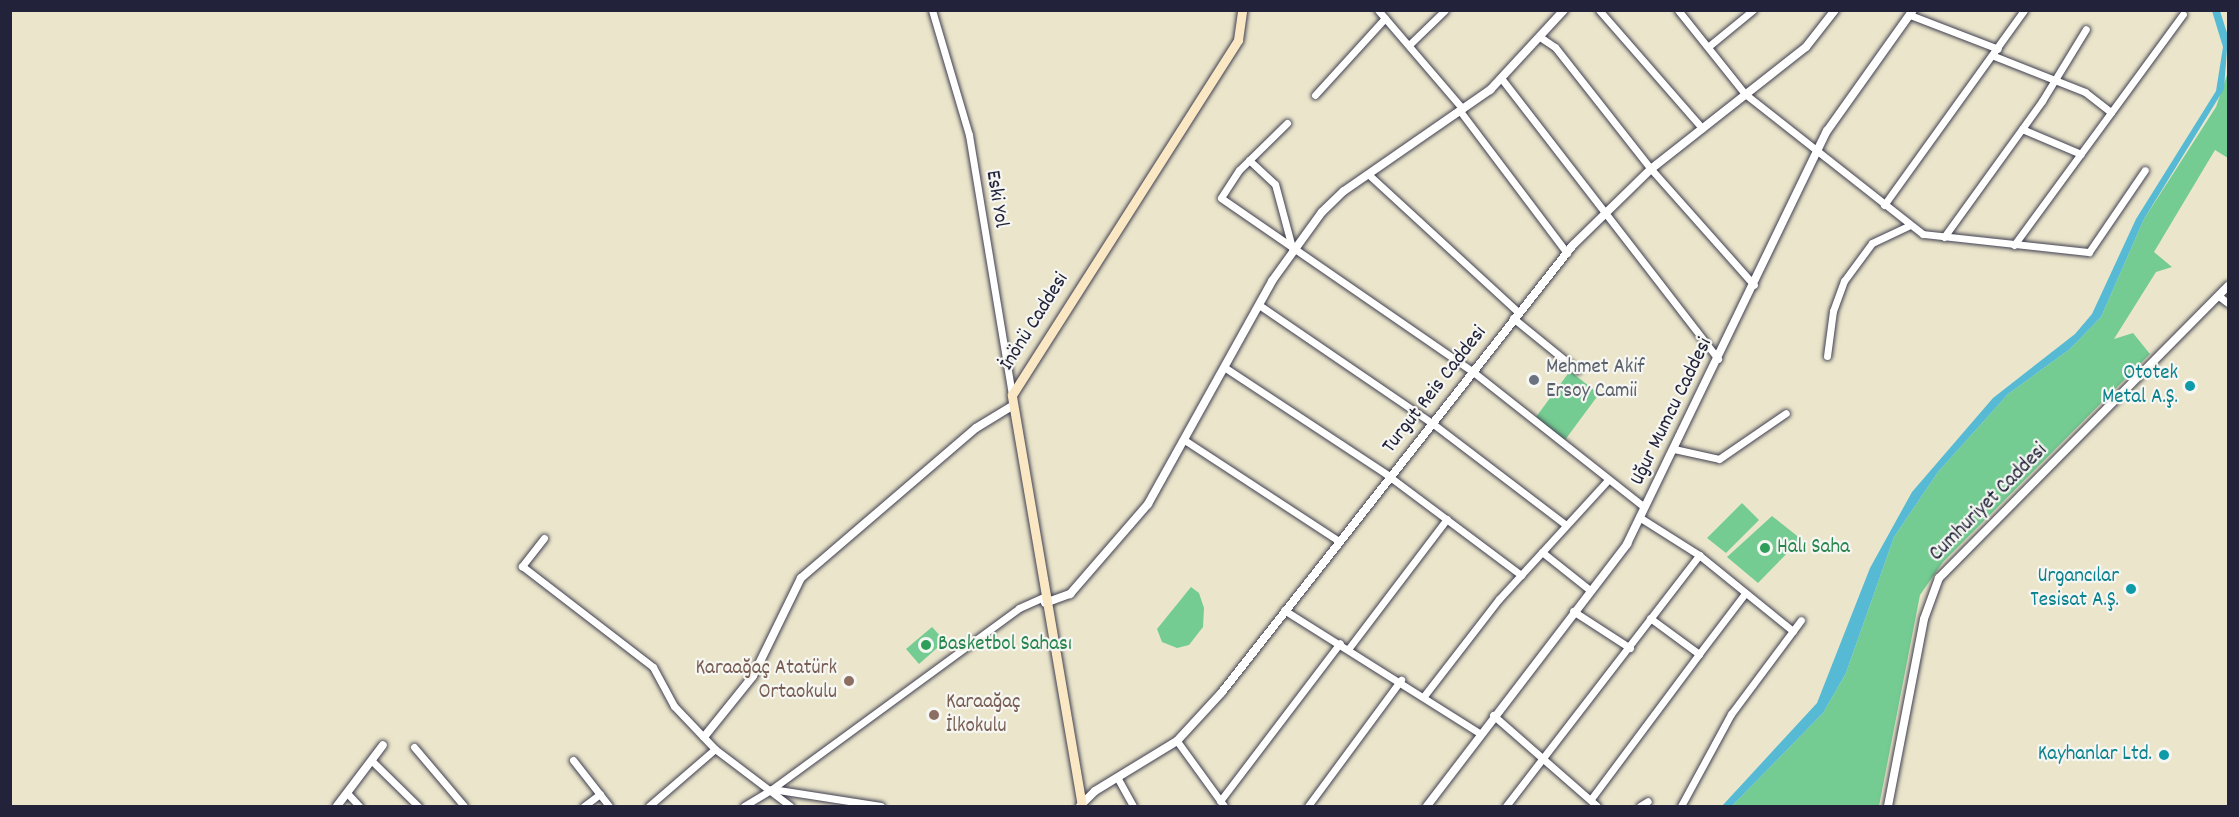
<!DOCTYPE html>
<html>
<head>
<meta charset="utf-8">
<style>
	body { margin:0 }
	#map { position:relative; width:2239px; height:817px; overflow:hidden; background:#ebe6cb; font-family:Dekko,sans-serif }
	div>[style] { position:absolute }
	.green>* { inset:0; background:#74cc92 }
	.water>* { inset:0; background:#56bad4 }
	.roads { filter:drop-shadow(0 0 2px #403f51) drop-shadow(0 0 2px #403f51) }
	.minor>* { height:7px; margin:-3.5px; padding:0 3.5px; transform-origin:3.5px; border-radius:3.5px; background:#fff }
	.tertiary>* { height:8px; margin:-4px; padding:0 4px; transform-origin:4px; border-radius:4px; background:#fff }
	.secondary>* { height:9px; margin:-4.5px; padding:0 4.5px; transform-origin:4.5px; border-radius:4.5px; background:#fae7c3 }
	.dots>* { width:16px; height:16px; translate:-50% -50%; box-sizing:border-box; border:3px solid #f6f6f2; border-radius:50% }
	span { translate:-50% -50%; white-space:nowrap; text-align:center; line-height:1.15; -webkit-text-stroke:4.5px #f6f6f2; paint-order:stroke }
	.street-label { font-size:21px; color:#22223b }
	.worship-label { font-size:21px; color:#5b616d }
	.left { translate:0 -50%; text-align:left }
	.culture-label { font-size:21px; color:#0d838f }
	.right { translate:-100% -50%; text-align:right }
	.leisure-label { font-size:21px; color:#27864d }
	.education-label { font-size:21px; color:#785e54 }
	.frame { position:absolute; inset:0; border:12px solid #22223b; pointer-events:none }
</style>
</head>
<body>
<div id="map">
	<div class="green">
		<div style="clip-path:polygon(2228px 72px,2228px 158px,2215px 150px,2154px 252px,2172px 267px,2156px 272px,2114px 339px,2133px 333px,2150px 354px,1943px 562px,1920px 595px,1879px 806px,1732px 806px,1823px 713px,1846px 673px,1894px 537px,1938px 472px,2008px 394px,2070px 349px,2101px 317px,2144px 219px,2216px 107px)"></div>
		<div style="clip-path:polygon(1570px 371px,1599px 394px,1565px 440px,1536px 417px)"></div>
		<div style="clip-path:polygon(1742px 503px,1759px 520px,1726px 553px,1707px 538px)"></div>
		<div style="clip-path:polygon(1772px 516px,1801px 539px,1758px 583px,1727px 557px)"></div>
		<div style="clip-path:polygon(1191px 587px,1199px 593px,1204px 608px,1203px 627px,1189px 645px,1177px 648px,1162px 642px,1157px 629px)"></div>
		<div style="clip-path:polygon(932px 627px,945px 641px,919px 664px,906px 649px)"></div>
	</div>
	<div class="water">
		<div style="clip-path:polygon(2212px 11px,2220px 11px,2228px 36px,2224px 89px,2144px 219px,2101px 317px,2070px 349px,2008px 394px,1938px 472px,1894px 537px,1846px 673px,1823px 713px,1732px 806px,1722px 806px,1817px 703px,1870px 568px,1912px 492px,1993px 398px,2075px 334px,2092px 314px,2136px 219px,2216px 91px,2223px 47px)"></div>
	</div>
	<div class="roads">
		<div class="minor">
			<div style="left:932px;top:10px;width:130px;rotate:73.5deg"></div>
			<div style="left:969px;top:135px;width:264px;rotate:80.6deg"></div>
			<div style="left:1378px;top:10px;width:130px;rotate:49.4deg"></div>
			<div style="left:1599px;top:10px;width:157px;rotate:48.9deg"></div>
			<div style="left:1678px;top:10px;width:107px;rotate:51.4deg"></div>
			<div style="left:1745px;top:94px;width:226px;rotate:38.2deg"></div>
			<div style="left:1923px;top:234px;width:167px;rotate:6.2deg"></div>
			<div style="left:2089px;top:252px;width:99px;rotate:-55.7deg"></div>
			<div style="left:1910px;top:15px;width:94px;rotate:21.1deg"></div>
			<div style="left:1540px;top:37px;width:18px;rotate:34deg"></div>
			<div style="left:1555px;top:47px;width:155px;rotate:51.8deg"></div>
			<div style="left:1651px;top:169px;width:155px;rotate:48.4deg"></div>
			<div style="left:1409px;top:45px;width:50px;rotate:-44.2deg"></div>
			<div style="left:1709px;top:46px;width:57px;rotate:-39.3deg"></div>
			<div style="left:1994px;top:56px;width:98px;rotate:21.6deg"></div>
			<div style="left:2085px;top:92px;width:33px;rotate:38deg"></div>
			<div style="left:1501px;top:78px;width:355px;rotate:52.3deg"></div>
			<div style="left:1315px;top:95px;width:104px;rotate:-47.7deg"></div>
			<div style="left:1460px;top:111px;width:178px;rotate:53deg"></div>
			<div style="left:1287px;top:123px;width:67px;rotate:135.6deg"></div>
			<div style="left:1239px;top:170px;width:33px;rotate:123deg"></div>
			<div style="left:1221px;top:198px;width:305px;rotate:34.6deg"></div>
			<div style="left:1472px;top:371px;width:219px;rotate:38.3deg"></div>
			<div style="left:2022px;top:129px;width:64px;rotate:23deg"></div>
			<div style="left:1249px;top:160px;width:35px;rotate:43deg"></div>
			<div style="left:1275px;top:184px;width:69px;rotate:75deg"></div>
			<div style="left:1368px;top:174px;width:204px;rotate:42.6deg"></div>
			<div style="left:1884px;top:205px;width:240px;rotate:-54.3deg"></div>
			<div style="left:1944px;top:237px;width:168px;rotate:-54.2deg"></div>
			<div style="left:2042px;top:101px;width:84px;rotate:-58.6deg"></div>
			<div style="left:2014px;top:245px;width:286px;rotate:-53.8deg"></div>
			<div style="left:2220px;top:297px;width:10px;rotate:37deg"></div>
			<div style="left:1259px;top:305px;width:209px;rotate:34.3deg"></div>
			<div style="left:1432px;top:423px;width:168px;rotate:37.3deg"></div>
			<div style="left:1513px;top:318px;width:82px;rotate:39.1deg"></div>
			<div style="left:1827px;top:356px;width:45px;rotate:-82.4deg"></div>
			<div style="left:1833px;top:311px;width:32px;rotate:-70deg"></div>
			<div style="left:1844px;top:281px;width:47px;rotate:-53.6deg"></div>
			<div style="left:1872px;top:243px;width:42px;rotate:-25.3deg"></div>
			<div style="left:1224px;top:367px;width:194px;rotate:33.4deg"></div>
			<div style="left:1386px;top:474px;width:169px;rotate:36.8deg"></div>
			<div style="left:1186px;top:441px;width:183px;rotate:33.2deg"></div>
			<div style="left:1674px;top:449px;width:46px;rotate:12.5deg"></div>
			<div style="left:1719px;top:459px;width:81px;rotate:-34.5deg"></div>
			<div style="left:1639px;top:517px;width:71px;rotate:32.3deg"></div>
			<div style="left:1699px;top:555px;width:121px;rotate:39deg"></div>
			<div style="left:544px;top:538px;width:36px;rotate:128deg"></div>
			<div style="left:522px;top:566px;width:165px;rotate:37.6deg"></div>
			<div style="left:653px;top:667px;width:44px;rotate:61.7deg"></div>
			<div style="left:674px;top:706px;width:59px;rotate:46.4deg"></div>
			<div style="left:715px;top:749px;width:94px;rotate:37.2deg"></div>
			<div style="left:1542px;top:552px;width:61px;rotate:38.4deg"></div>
			<div style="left:1284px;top:610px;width:231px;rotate:32.2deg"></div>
			<div style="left:1573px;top:611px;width:68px;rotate:33deg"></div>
			<div style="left:1650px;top:618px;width:61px;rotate:36.3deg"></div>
			<div style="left:1699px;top:654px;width:73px;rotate:-52.8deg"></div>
			<div style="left:1349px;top:648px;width:162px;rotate:-52.8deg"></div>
			<div style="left:1424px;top:696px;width:123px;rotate:-52.3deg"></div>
			<div style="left:1499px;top:599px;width:161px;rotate:-47.5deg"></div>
			<div style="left:1493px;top:715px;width:138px;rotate:41.2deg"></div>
			<div style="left:1177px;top:741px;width:80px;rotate:54.1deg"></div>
			<div style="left:414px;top:747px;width:77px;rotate:49.7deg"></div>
			<div style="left:371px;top:760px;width:66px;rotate:44.4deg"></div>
			<div style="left:573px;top:760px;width:58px;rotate:52deg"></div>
			<div style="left:1117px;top:777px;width:33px;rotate:61deg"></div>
			<div style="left:772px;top:789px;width:306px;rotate:-36.2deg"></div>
			<div style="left:1019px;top:608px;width:27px;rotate:-24deg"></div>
			<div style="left:347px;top:793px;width:18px;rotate:47deg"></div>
			<div style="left:1591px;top:799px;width:181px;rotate:-53.3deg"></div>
			<div style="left:1220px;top:801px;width:198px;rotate:-52.8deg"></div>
			<div style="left:584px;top:806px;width:20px;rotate:-37deg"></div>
			<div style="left:649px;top:806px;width:87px;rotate:-40.8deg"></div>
			<div style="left:744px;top:806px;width:33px;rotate:-31deg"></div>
			<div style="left:772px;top:789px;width:110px;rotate:8.9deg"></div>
			<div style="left:1308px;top:806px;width:157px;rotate:-53.6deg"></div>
			<div style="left:1506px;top:806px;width:317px;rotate:-52.4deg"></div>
			<div style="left:1640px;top:806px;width:9px;rotate:-32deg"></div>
			<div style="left:1681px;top:806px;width:105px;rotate:-61.5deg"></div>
			<div style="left:1731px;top:714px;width:117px;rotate:-53.3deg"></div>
		</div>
		<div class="tertiary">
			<div style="left:1045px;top:603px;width:27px;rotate:-20deg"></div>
			<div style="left:1070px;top:594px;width:119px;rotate:-49.1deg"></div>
			<div style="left:1148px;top:504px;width:255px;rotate:-60.9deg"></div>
			<div style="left:1272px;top:281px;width:85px;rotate:-54.1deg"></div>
			<div style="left:1322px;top:212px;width:30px;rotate:-44deg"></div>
			<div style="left:1344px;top:191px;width:178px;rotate:-34.7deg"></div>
			<div style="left:1490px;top:90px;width:109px;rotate:-47.2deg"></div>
			<div style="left:704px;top:737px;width:78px;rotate:-51.2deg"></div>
			<div style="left:753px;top:676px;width:109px;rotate:-63.9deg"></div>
			<div style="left:801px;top:578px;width:230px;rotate:-40.6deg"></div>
			<div style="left:976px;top:428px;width:42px;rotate:-31.4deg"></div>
			<div style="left:337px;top:806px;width:76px;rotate:-53deg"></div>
			<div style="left:1080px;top:806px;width:21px;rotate:-45deg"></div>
			<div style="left:1095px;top:791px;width:96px;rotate:-31.4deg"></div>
			<div style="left:1177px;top:741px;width:67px;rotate:-47.4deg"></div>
			<div style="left:1222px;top:692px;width:568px;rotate:-51.86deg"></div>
			<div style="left:1573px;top:245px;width:109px;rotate:-44.3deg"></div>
			<div style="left:1651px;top:169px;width:197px;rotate:-38.2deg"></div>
			<div style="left:1806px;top:47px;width:47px;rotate:-51.9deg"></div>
			<div style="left:1427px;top:806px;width:330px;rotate:-52.6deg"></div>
			<div style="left:1627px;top:544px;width:459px;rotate:-64.2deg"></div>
			<div style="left:1827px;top:131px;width:148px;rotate:-54.6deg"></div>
			<div style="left:1888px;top:806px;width:190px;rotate:-79.1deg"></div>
			<div style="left:1924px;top:619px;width:44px;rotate:-69.9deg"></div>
			<div style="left:1939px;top:578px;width:411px;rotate:-45.3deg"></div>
		</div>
		<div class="secondary">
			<div style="left:1082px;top:806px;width:417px;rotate:-99.7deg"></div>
			<div style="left:1012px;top:395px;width:421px;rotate:-57.5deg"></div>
			<div style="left:1238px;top:40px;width:30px;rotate:-82deg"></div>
		</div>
	</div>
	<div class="dots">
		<div style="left:1534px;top:380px;background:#6b7280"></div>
		<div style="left:2190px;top:386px;background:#0f9aa8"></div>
		<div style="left:1765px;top:548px;background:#2e9e5b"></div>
		<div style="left:2131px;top:589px;background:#0f9aa8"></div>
		<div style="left:926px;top:645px;background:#2e9e5b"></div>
		<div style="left:849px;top:681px;background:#8d6e63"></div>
		<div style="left:934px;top:715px;background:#8d6e63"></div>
		<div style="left:2164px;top:755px;background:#0f9aa8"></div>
	</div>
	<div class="street-label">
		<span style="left:996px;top:199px;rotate:81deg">Eski Yol</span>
		<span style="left:1035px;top:322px;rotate:-58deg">İnönü Caddesi</span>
		<span style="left:1435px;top:390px;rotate:-52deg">Turgut Reis Caddesi</span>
		<span style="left:1672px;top:412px;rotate:-64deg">Uğur Mumcu Caddesi</span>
		<span style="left:1989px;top:503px;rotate:-45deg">Cumhuriyet Caddesi</span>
	</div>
	<div class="worship-label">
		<span class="left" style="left:1546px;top:380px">Mehmet Akif<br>Ersoy Camii</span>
	</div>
	<div class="culture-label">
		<span class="right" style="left:2178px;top:386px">Ototek<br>Metal A.Ş.</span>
		<span class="right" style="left:2119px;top:589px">Urgancılar<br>Tesisat A.Ş.</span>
		<span class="right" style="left:2152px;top:755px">Kayhanlar Ltd.</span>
	</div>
	<div class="leisure-label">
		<span class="left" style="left:1777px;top:548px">Halı Saha</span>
		<span class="left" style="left:938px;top:645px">Basketbol Sahası</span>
	</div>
	<div class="education-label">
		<span class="right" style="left:837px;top:681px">Karaağaç Atatürk<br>Ortaokulu</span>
		<span class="left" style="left:946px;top:715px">Karaağaç<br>İlkokulu</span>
	</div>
	<div class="frame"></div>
</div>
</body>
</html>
